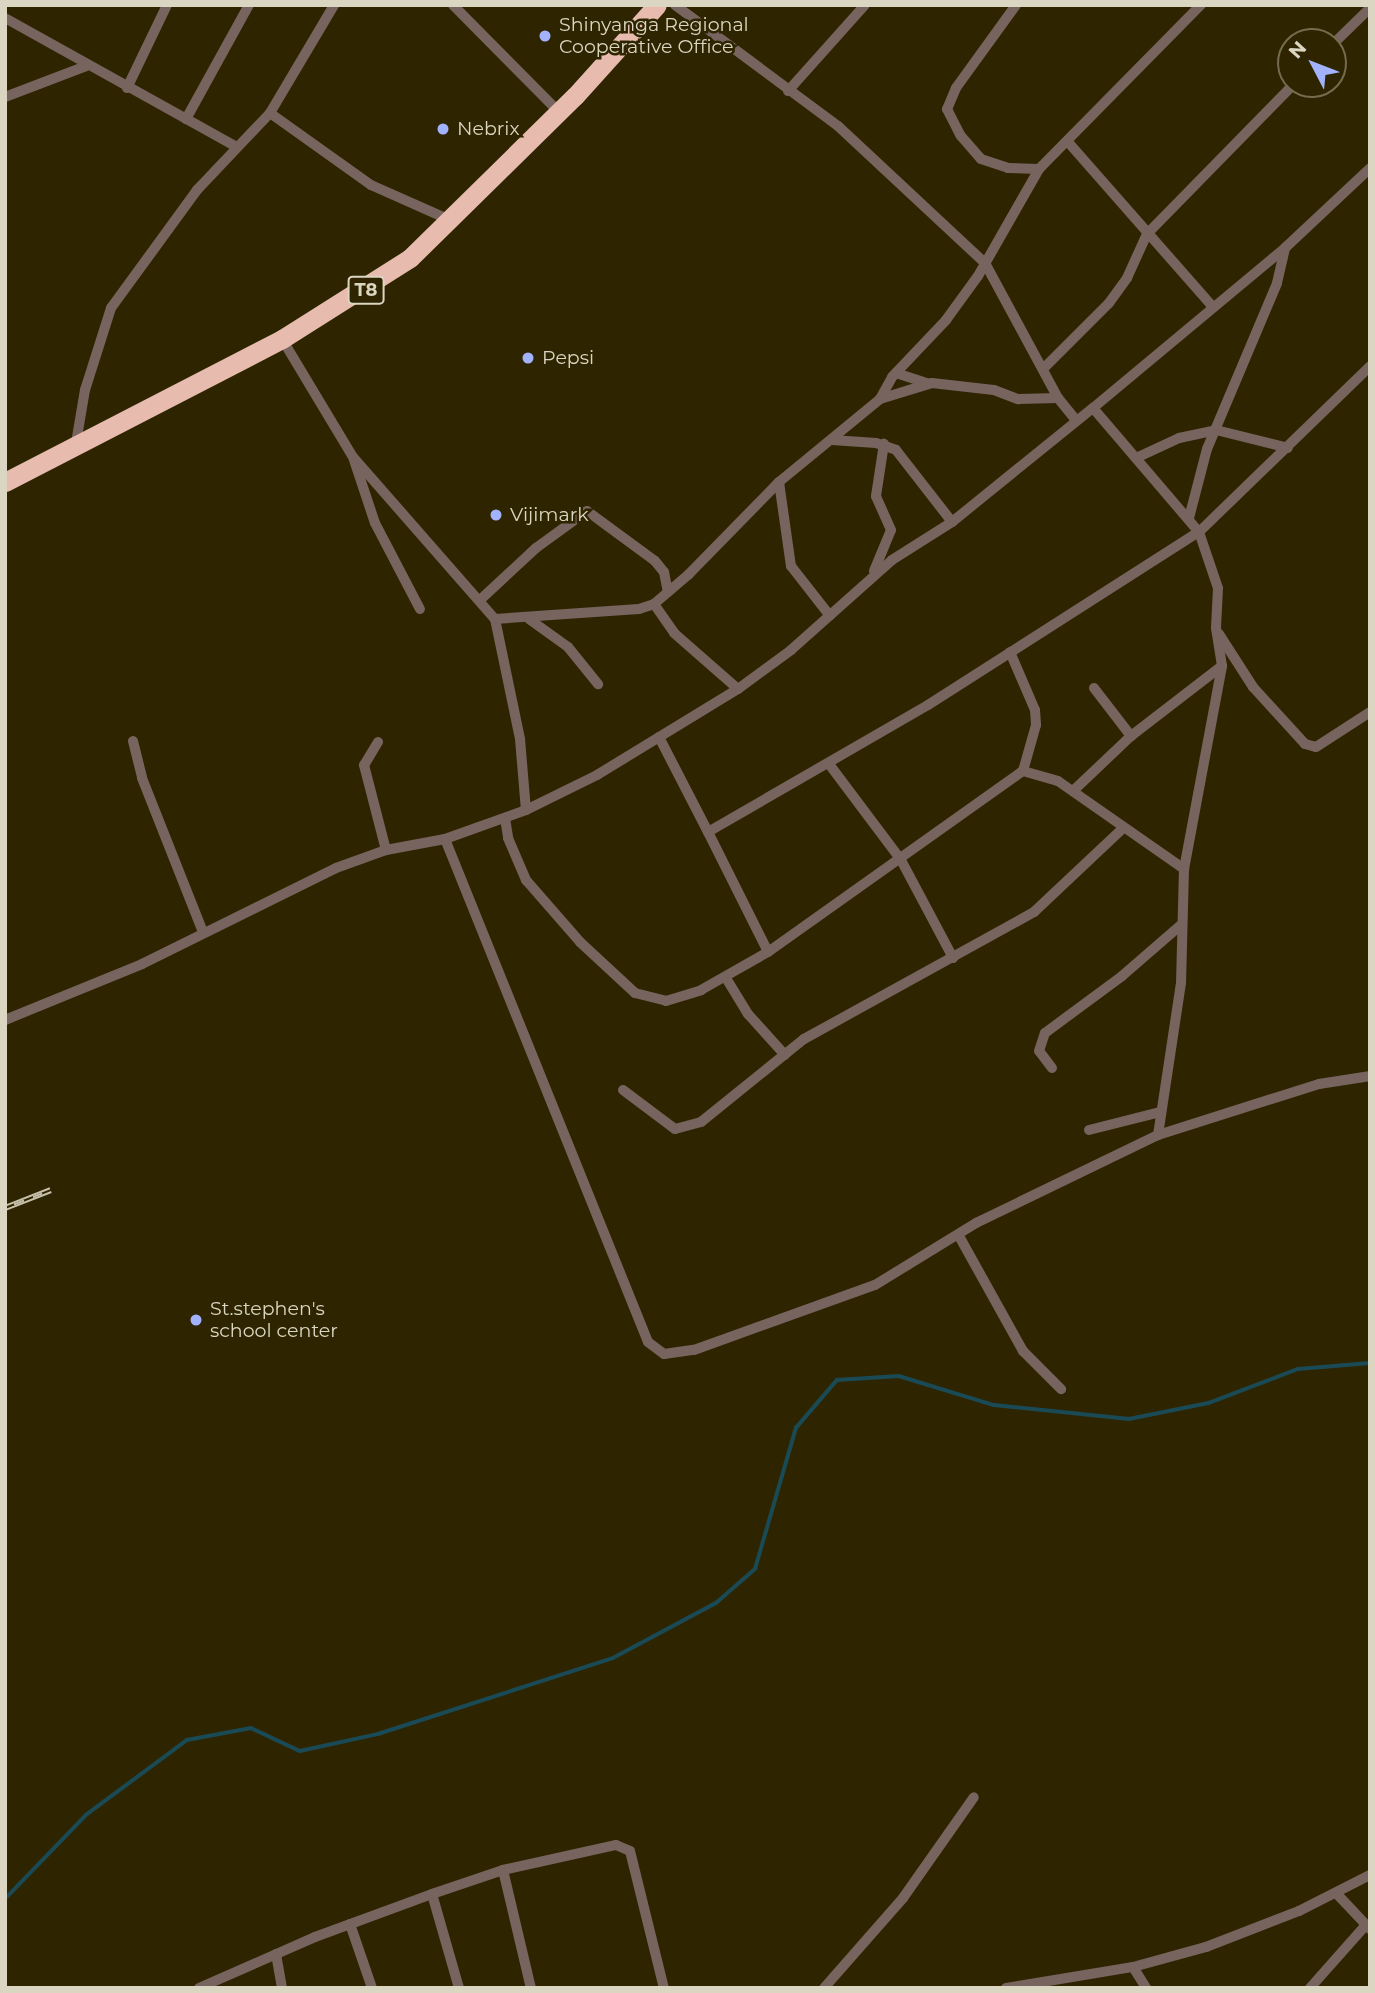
<!DOCTYPE html>
<html>
<head>
<meta charset="utf-8">
<style>
	body { margin:0 }
	#map { position:relative; width:1375px; height:1993px; overflow:hidden; background:#2e2500; font-family:Montserrat,sans-serif }
	div>[style] { position:absolute }
	.stream>* { height:3.5px; margin:-1.75px; padding:0 1.75px; transform-origin:1.75px; border-radius:1.75px; background:#1a4a55 }
	.street>* { height:10px; margin:-5px; padding:0 5px; transform-origin:5px; border-radius:5px; background:#77645f }
	.highway>* { height:19px; margin:-9.5px; padding:0 9.5px; transform-origin:9.5px; border-radius:9.5px; background:#e8bbaf }
	.rail>* { height:6px; margin-top:-3px; transform-origin:0; background:repeating-linear-gradient(90deg,#2e2500 0 10px,#c7c1ab 0 20px); box-sizing:border-box; border-block:2px solid #c7c1ab }
	.dots>* { width:19px; height:19px; translate:-50% -50%; box-sizing:border-box; border:4px solid #2e2500; border-radius:50% }
	span { translate:-50% -50%; white-space:nowrap; text-align:center; line-height:1.15; -webkit-text-stroke:5px #2e2500; paint-order:stroke }
	.shield-label span { padding:2px 5px; background:#2e2500; border:2px solid; border-radius:5px; -webkit-text-stroke-width:0 }
	.shield-label { font-size:18px; color:#dbd6c2; font-weight:700 }
	.poi-label { font-size:19px; color:#dbd6c2 }
	.left { translate:0 -50%; text-align:left }
	.frame { position:absolute; inset:0; border:7px solid #dbd6c2; pointer-events:none }
	.north { position:absolute; left:1277px; top:28px; width:70px; height:70px; box-sizing:border-box; background:#2e2500; border:2px solid #736c4e; border-radius:50%; rotate:312deg; font-size:19px; font-weight:700; line-height:28px; text-align:center; color:#dbd6c2 }
	.north::after { content:''; display:block; margin:auto; width:24px; height:32px; background:#a3b2fd; clip-path:polygon(50% 0,100% 100%,50% 72%,0 100%) }
</style>
</head>
<body>
<div id="map">
	<div class="stream">
		<div style="left:5px;top:1899px;width:117px;rotate:-46deg"></div>
		<div style="left:86px;top:1815px;width:126px;rotate:-36.6deg"></div>
		<div style="left:187px;top:1740px;width:65px;rotate:-10.6deg"></div>
		<div style="left:251px;top:1728px;width:54px;rotate:25.1deg"></div>
		<div style="left:300px;top:1751px;width:80px;rotate:-12.3deg"></div>
		<div style="left:378px;top:1734px;width:247px;rotate:-17.9deg"></div>
		<div style="left:613px;top:1658px;width:117px;rotate:-28.1deg"></div>
		<div style="left:716px;top:1603px;width:52px;rotate:-41.1deg"></div>
		<div style="left:755px;top:1569px;width:147px;rotate:-73.8deg"></div>
		<div style="left:796px;top:1428px;width:63px;rotate:-49.5deg"></div>
		<div style="left:837px;top:1380px;width:62px;rotate:-3.7deg"></div>
		<div style="left:899px;top:1376px;width:99px;rotate:17deg"></div>
		<div style="left:994px;top:1405px;width:136px;rotate:5.9deg"></div>
		<div style="left:1129px;top:1419px;width:82px;rotate:-11.3deg"></div>
		<div style="left:1209px;top:1403px;width:95px;rotate:-20.9deg"></div>
		<div style="left:1298px;top:1369px;width:72px;rotate:-4.8deg"></div>
	</div>
	<div class="street">
		<div style="left:453px;top:5px;width:151px;rotate:45.3deg"></div>
		<div style="left:675px;top:5px;width:203px;rotate:36.6deg"></div>
		<div style="left:838px;top:126px;width:201px;rotate:43deg"></div>
		<div style="left:985px;top:263px;width:153px;rotate:61.6deg"></div>
		<div style="left:1058px;top:398px;width:28px;rotate:51deg"></div>
		<div style="left:1016px;top:5px;width:102px;rotate:125.9deg"></div>
		<div style="left:956px;top:88px;width:23px;rotate:113deg"></div>
		<div style="left:947px;top:109px;width:30px;rotate:63deg"></div>
		<div style="left:961px;top:136px;width:30px;rotate:49deg"></div>
		<div style="left:981px;top:159px;width:28px;rotate:18deg"></div>
		<div style="left:1008px;top:168px;width:31px;rotate:2deg"></div>
		<div style="left:5px;top:18px;width:265px;rotate:29.1deg"></div>
		<div style="left:1333px;top:44px;width:52px;rotate:-44.2deg"></div>
		<div style="left:127px;top:88px;width:92px;rotate:-64.3deg"></div>
		<div style="left:788px;top:91px;width:115px;rotate:-48.2deg"></div>
		<div style="left:5px;top:97px;width:87px;rotate:-20.9deg"></div>
		<div style="left:270px;top:113px;width:124px;rotate:35.5deg"></div>
		<div style="left:371px;top:185px;width:86px;rotate:23.9deg"></div>
		<div style="left:186px;top:119px;width:130px;rotate:-61.1deg"></div>
		<div style="left:1068px;top:142px;width:220px;rotate:48.7deg"></div>
		<div style="left:282px;top:339px;width:138px;rotate:59deg"></div>
		<div style="left:353px;top:457px;width:215px;rotate:48.8deg"></div>
		<div style="left:495px;top:619px;width:123px;rotate:78.2deg"></div>
		<div style="left:520px;top:739px;width:71px;rotate:85.2deg"></div>
		<div style="left:1043px;top:369px;width:93px;rotate:-45deg"></div>
		<div style="left:1109px;top:303px;width:31px;rotate:-54deg"></div>
		<div style="left:1127px;top:278px;width:48px;rotate:-65.6deg"></div>
		<div style="left:1147px;top:234px;width:210px;rotate:-45.6deg"></div>
		<div style="left:896px;top:373px;width:33px;rotate:18deg"></div>
		<div style="left:880px;top:399px;width:54px;rotate:-17.1deg"></div>
		<div style="left:932px;top:383px;width:62px;rotate:6.4deg"></div>
		<div style="left:994px;top:390px;width:26px;rotate:21deg"></div>
		<div style="left:1018px;top:399px;width:40px;rotate:-1.4deg"></div>
		<div style="left:1093px;top:408px;width:163px;rotate:49.5deg"></div>
		<div style="left:1199px;top:532px;width:59px;rotate:71.3deg"></div>
		<div style="left:1218px;top:588px;width:40px;rotate:92.9deg"></div>
		<div style="left:1216px;top:628px;width:38px;rotate:81deg"></div>
		<div style="left:1222px;top:666px;width:207px;rotate:100.6deg"></div>
		<div style="left:1184px;top:869px;width:114px;rotate:91.5deg"></div>
		<div style="left:1181px;top:983px;width:154px;rotate:98.6deg"></div>
		<div style="left:832px;top:440px;width:44px;rotate:3.9deg"></div>
		<div style="left:876px;top:443px;width:21px;rotate:19deg"></div>
		<div style="left:896px;top:450px;width:91px;rotate:52.1deg"></div>
		<div style="left:76px;top:443px;width:54px;rotate:-80.4deg"></div>
		<div style="left:85px;top:390px;width:86px;rotate:-72.4deg"></div>
		<div style="left:111px;top:308px;width:146px;rotate:-53.9deg"></div>
		<div style="left:197px;top:190px;width:106px;rotate:-46.5deg"></div>
		<div style="left:270px;top:113px;width:126px;rotate:-59.3deg"></div>
		<div style="left:1136px;top:458px;width:47px;rotate:-24.9deg"></div>
		<div style="left:1179px;top:438px;width:38px;rotate:-12deg"></div>
		<div style="left:1216px;top:430px;width:74px;rotate:14deg"></div>
		<div style="left:354px;top:460px;width:66px;rotate:71.6deg"></div>
		<div style="left:375px;top:523px;width:97px;rotate:62.4deg"></div>
		<div style="left:779px;top:482px;width:85px;rotate:81.9deg"></div>
		<div style="left:791px;top:566px;width:63px;rotate:52deg"></div>
		<div style="left:1189px;top:518px;width:71px;rotate:-75.4deg"></div>
		<div style="left:1207px;top:449px;width:180px;rotate:-67.1deg"></div>
		<div style="left:1277px;top:283px;width:36px;rotate:-77deg"></div>
		<div style="left:874px;top:571px;width:44px;rotate:-67.5deg"></div>
		<div style="left:891px;top:530px;width:37px;rotate:-114deg"></div>
		<div style="left:876px;top:496px;width:53px;rotate:-81.3deg"></div>
		<div style="left:480px;top:600px;width:76px;rotate:-42.9deg"></div>
		<div style="left:536px;top:548px;width:63px;rotate:-36deg"></div>
		<div style="left:587px;top:511px;width:84px;rotate:36.3deg"></div>
		<div style="left:655px;top:561px;width:14px;rotate:51deg"></div>
		<div style="left:664px;top:572px;width:20px;rotate:79deg"></div>
		<div style="left:654px;top:604px;width:35px;rotate:55deg"></div>
		<div style="left:674px;top:633px;width:85px;rotate:41.2deg"></div>
		<div style="left:495px;top:619px;width:144px;rotate:-4deg"></div>
		<div style="left:639px;top:609px;width:16px;rotate:-18deg"></div>
		<div style="left:654px;top:604px;width:45px;rotate:-40.5deg"></div>
		<div style="left:688px;top:575px;width:130px;rotate:-45.6deg"></div>
		<div style="left:779px;top:482px;width:131px;rotate:-39.4deg"></div>
		<div style="left:880px;top:399px;width:25px;rotate:-61deg"></div>
		<div style="left:892px;top:377px;width:79px;rotate:-46.5deg"></div>
		<div style="left:946px;top:320px;width:54px;rotate:-54deg"></div>
		<div style="left:978px;top:276px;width:123px;rotate:-60.3deg"></div>
		<div style="left:1039px;top:169px;width:231px;rotate:-45.4deg"></div>
		<div style="left:529px;top:619px;width:48px;rotate:35.7deg"></div>
		<div style="left:568px;top:647px;width:48px;rotate:51deg"></div>
		<div style="left:1219px;top:634px;width:63px;rotate:57.3deg"></div>
		<div style="left:1253px;top:687px;width:77px;rotate:47.6deg"></div>
		<div style="left:1305px;top:744px;width:11px;rotate:15deg"></div>
		<div style="left:1316px;top:747px;width:64px;rotate:-32.9deg"></div>
		<div style="left:1010px;top:652px;width:63px;rotate:66.7deg"></div>
		<div style="left:1035px;top:710px;width:15px;rotate:86deg"></div>
		<div style="left:1036px;top:725px;width:48px;rotate:105.8deg"></div>
		<div style="left:1094px;top:688px;width:61px;rotate:52.4deg"></div>
		<div style="left:659px;top:737px;width:107px;rotate:62.7deg"></div>
		<div style="left:708px;top:832px;width:254px;rotate:-30deg"></div>
		<div style="left:928px;top:705px;width:322px;rotate:-32.6deg"></div>
		<div style="left:1199px;top:532px;width:238px;rotate:-44.1deg"></div>
		<div style="left:133px;top:741px;width:38px;rotate:76deg"></div>
		<div style="left:142px;top:778px;width:166px;rotate:68.4deg"></div>
		<div style="left:378px;top:742px;width:27px;rotate:121deg"></div>
		<div style="left:364px;top:765px;width:88px;rotate:75.5deg"></div>
		<div style="left:829px;top:764px;width:120px;rotate:53.1deg"></div>
		<div style="left:901px;top:860px;width:111px;rotate:62deg"></div>
		<div style="left:1073px;top:791px;width:80px;rotate:-43.5deg"></div>
		<div style="left:1131px;top:736px;width:115px;rotate:-37.6deg"></div>
		<div style="left:505px;top:818px;width:20px;rotate:81deg"></div>
		<div style="left:508px;top:838px;width:46px;rotate:66.8deg"></div>
		<div style="left:526px;top:880px;width:82px;rotate:48.9deg"></div>
		<div style="left:580px;top:942px;width:75px;rotate:42.8deg"></div>
		<div style="left:635px;top:993px;width:32px;rotate:14deg"></div>
		<div style="left:666px;top:1001px;width:37px;rotate:-17deg"></div>
		<div style="left:701px;top:990px;width:77px;rotate:-29.6deg"></div>
		<div style="left:768px;top:952px;width:313px;rotate:-35.4deg"></div>
		<div style="left:1023px;top:771px;width:36px;rotate:16deg"></div>
		<div style="left:1058px;top:781px;width:154px;rotate:34.9deg"></div>
		<div style="left:708px;top:832px;width:134px;rotate:63.4deg"></div>
		<div style="left:445px;top:839px;width:542px;rotate:68.02deg"></div>
		<div style="left:648px;top:1342px;width:20px;rotate:37deg"></div>
		<div style="left:664px;top:1354px;width:30px;rotate:-8deg"></div>
		<div style="left:694px;top:1350px;width:192px;rotate:-19.8deg"></div>
		<div style="left:875px;top:1285px;width:119px;rotate:-31.5deg"></div>
		<div style="left:976px;top:1223px;width:202px;rotate:-25.8deg"></div>
		<div style="left:1158px;top:1135px;width:169px;rotate:-17.6deg"></div>
		<div style="left:1319px;top:1084px;width:52px;rotate:-8.9deg"></div>
		<div style="left:726px;top:978px;width:42px;rotate:58.6deg"></div>
		<div style="left:748px;top:1014px;width:55px;rotate:47.9deg"></div>
		<div style="left:5px;top:1020px;width:148px;rotate:-22.2deg"></div>
		<div style="left:142px;top:964px;width:216px;rotate:-26.3deg"></div>
		<div style="left:336px;top:868px;width:53px;rotate:-19.8deg"></div>
		<div style="left:386px;top:850px;width:60px;rotate:-10.6deg"></div>
		<div style="left:445px;top:839px;width:86px;rotate:-19.7deg"></div>
		<div style="left:526px;top:810px;width:79px;rotate:-26.2deg"></div>
		<div style="left:597px;top:775px;width:165px;rotate:-31.4deg"></div>
		<div style="left:738px;top:689px;width:66px;rotate:-36.3deg"></div>
		<div style="left:791px;top:650px;width:135px;rotate:-41.7deg"></div>
		<div style="left:892px;top:560px;width:71px;rotate:-32.3deg"></div>
		<div style="left:952px;top:522px;width:181px;rotate:-39deg"></div>
		<div style="left:1093px;top:408px;width:251px;rotate:-39.8deg"></div>
		<div style="left:1286px;top:247px;width:115px;rotate:-43.2deg"></div>
		<div style="left:1052px;top:1068px;width:21px;rotate:-127deg"></div>
		<div style="left:1039px;top:1051px;width:19px;rotate:-72deg"></div>
		<div style="left:1045px;top:1033px;width:96px;rotate:-36.5deg"></div>
		<div style="left:1122px;top:976px;width:79px;rotate:-40.9deg"></div>
		<div style="left:623px;top:1090px;width:65px;rotate:36.9deg"></div>
		<div style="left:675px;top:1129px;width:27px;rotate:-15deg"></div>
		<div style="left:701px;top:1122px;width:132px;rotate:-38.9deg"></div>
		<div style="left:804px;top:1039px;width:263px;rotate:-28.9deg"></div>
		<div style="left:1034px;top:912px;width:122px;rotate:-43.3deg"></div>
		<div style="left:1089px;top:1130px;width:73px;rotate:-14.2deg"></div>
		<div style="left:959px;top:1236px;width:132px;rotate:60.9deg"></div>
		<div style="left:1023px;top:1351px;width:54px;rotate:45deg"></div>
		<div style="left:503px;top:1870px;width:121px;rotate:76.7deg"></div>
		<div style="left:1336px;top:1893px;width:50px;rotate:46.6deg"></div>
		<div style="left:432px;top:1894px;width:98px;rotate:74deg"></div>
		<div style="left:350px;top:1924px;width:68px;rotate:71deg"></div>
		<div style="left:276px;top:1954px;width:35px;rotate:80deg"></div>
		<div style="left:1133px;top:1967px;width:25px;rotate:58deg"></div>
		<div style="left:199px;top:1988px;width:127px;rotate:-23.7deg"></div>
		<div style="left:315px;top:1937px;width:125px;rotate:-20.2deg"></div>
		<div style="left:432px;top:1894px;width:75px;rotate:-18.7deg"></div>
		<div style="left:503px;top:1870px;width:116px;rotate:-12.5deg"></div>
		<div style="left:616px;top:1845px;width:15px;rotate:23deg"></div>
		<div style="left:630px;top:1851px;width:141px;rotate:76.1deg"></div>
		<div style="left:824px;top:1988px;width:120px;rotate:-48.7deg"></div>
		<div style="left:903px;top:1898px;width:123px;rotate:-54.9deg"></div>
		<div style="left:1006px;top:1988px;width:129px;rotate:-9.4deg"></div>
		<div style="left:1133px;top:1967px;width:76px;rotate:-15.3deg"></div>
		<div style="left:1206px;top:1947px;width:100px;rotate:-21.2deg"></div>
		<div style="left:1299px;top:1911px;width:80px;rotate:-26.9deg"></div>
		<div style="left:1310px;top:1988px;width:84px;rotate:-48.4deg"></div>
	</div>
	<div class="highway">
		<div style="left:5px;top:482px;width:312px;rotate:-27.3deg"></div>
		<div style="left:282px;top:339px;width:151px;rotate:-32.3deg"></div>
		<div style="left:410px;top:258px;width:231px;rotate:-44.5deg"></div>
		<div style="left:575px;top:96px;width:122px;rotate:-48deg"></div>
	</div>
	<div class="rail">
		<div style="left:5px;top:1208px;width:49px;rotate:-21.4deg"></div>
	</div>
	<div class="dots">
		<div style="left:545px;top:36px;background:#a3b2fd"></div>
		<div style="left:443px;top:129px;background:#a3b2fd"></div>
		<div style="left:528px;top:358px;background:#a3b2fd"></div>
		<div style="left:496px;top:515px;background:#a3b2fd"></div>
		<div style="left:196px;top:1320px;background:#a3b2fd"></div>
	</div>
	<div class="shield-label">
		<span style="left:366px;top:290px">T8</span>
	</div>
	<div class="poi-label">
		<span class="left" style="left:559px;top:36px">Shinyanga Regional<br>Cooperative Office</span>
		<span class="left" style="left:457px;top:129px">Nebrix</span>
		<span class="left" style="left:542px;top:358px">Pepsi</span>
		<span class="left" style="left:510px;top:515px">Vijimark</span>
		<span class="left" style="left:210px;top:1320px">St.stephen's<br>school center</span>
	</div>
	<div class="frame"></div>
	<div class="north">N</div>
</div>
</body>
</html>
